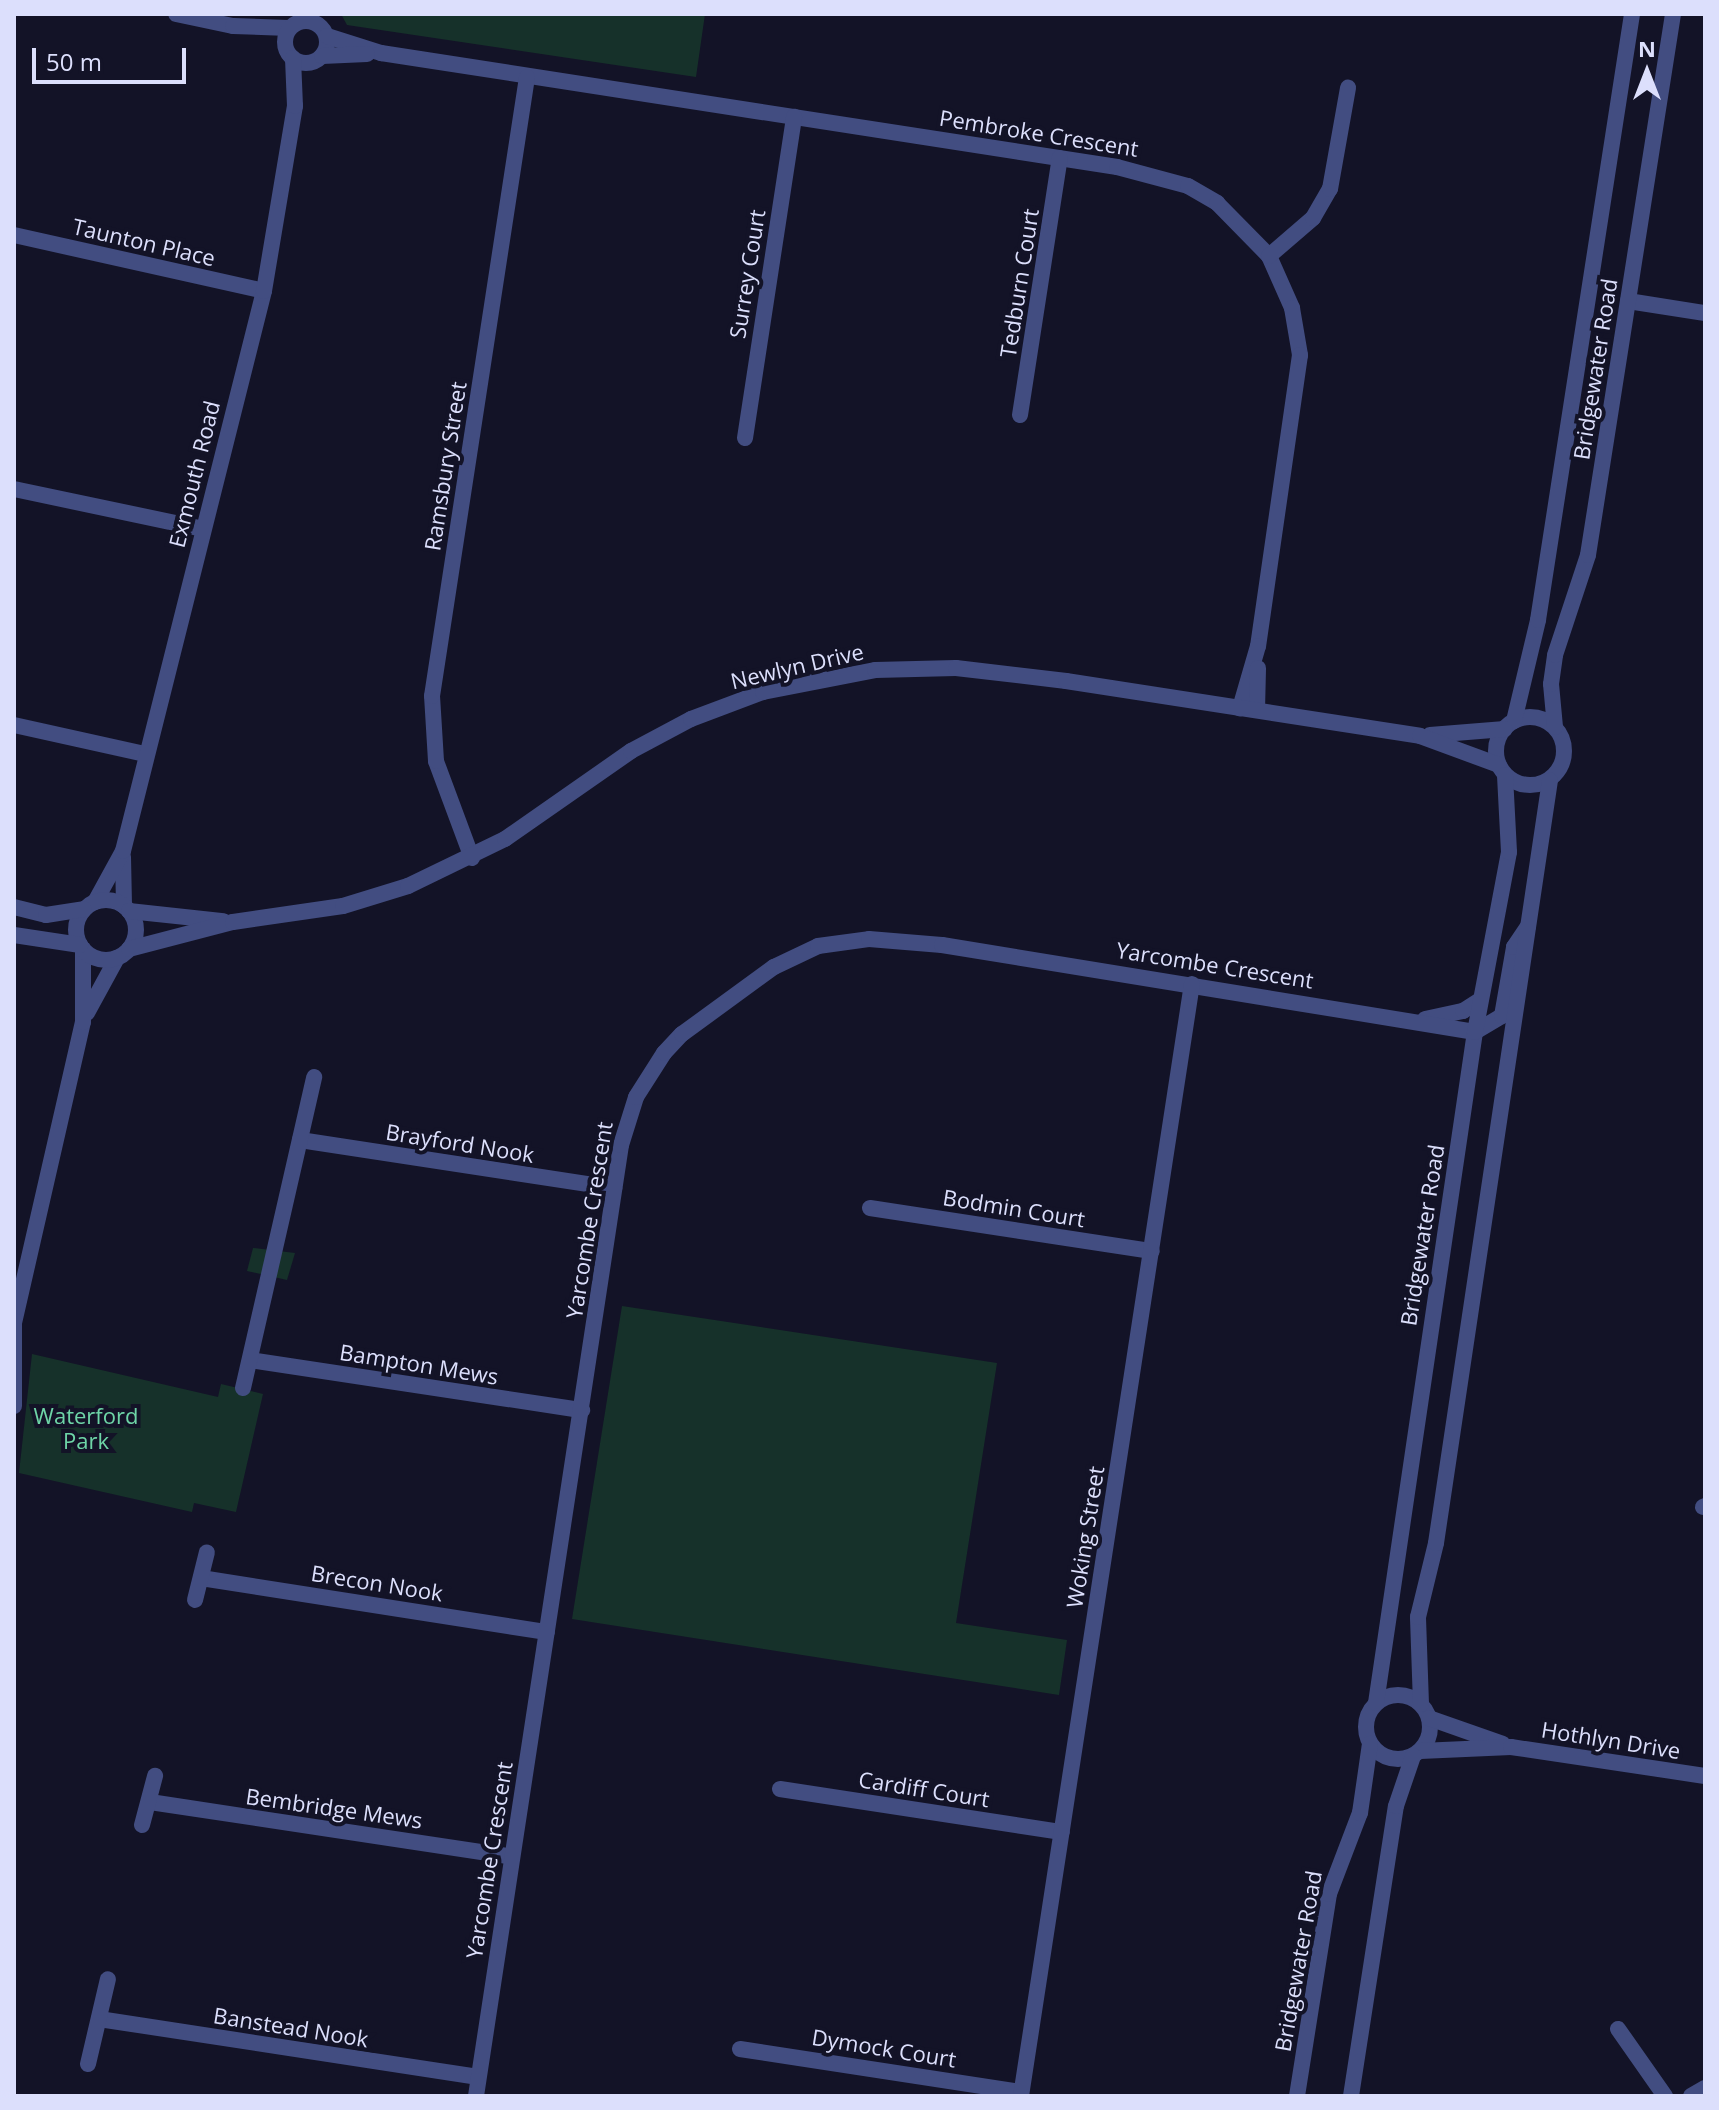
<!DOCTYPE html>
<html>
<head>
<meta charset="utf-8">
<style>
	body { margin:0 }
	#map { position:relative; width:1719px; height:2110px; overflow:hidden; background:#131327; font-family:"Open Sans",sans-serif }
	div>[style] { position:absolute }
	.green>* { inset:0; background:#16312a }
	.minor>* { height:16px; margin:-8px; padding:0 8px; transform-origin:8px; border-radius:8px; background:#424d81 }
	.minor>.ring { margin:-8px; padding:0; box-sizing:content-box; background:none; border:16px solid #424d81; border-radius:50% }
	.tertiary>* { height:16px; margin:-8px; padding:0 8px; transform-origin:8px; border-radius:8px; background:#424d81 }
	.tertiary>.ring { margin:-8px; padding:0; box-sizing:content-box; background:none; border:16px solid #424d81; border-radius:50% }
	span { translate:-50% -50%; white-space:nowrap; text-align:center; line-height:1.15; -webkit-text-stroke:8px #131327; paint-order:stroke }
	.street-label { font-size:22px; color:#dcdffc }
	.park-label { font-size:22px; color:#6ed5a7 }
	.frame { position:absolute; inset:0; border:16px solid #dcdffc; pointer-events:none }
	.north { position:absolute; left:1607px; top:32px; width:80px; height:80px; -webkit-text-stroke:6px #131327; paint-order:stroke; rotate:0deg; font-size:22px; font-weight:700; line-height:32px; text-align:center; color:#dcdffc }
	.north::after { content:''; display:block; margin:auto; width:28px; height:36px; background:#dcdffc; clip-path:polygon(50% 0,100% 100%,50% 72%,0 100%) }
	.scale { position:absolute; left:32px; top:48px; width:154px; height:36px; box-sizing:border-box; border:4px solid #dcdffc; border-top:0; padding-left:10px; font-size:24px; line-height:28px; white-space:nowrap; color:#dcdffc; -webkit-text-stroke:6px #131327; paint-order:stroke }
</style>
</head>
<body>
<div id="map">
	<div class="green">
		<div style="clip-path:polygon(341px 14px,705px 14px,696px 77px,347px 25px)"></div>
		<div style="clip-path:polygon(253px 1248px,295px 1253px,287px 1280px,247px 1271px)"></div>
		<div style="clip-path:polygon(622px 1306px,997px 1363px,956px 1623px,1067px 1640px,1059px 1695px,572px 1619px)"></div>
		<div style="clip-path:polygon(32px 1354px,218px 1397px,221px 1384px,263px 1394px,236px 1512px,194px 1503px,192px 1512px,19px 1473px)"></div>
	</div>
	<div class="minor">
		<div style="left:176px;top:14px;width:58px;rotate:11.9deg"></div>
		<div style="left:233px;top:26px;width:56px;rotate:2deg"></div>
		<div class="ring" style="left:285px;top:21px;width:26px;height:26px"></div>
		<div style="left:327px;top:36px;width:57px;rotate:17.5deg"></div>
		<div style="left:381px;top:53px;width:745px;rotate:8.8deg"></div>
		<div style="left:1117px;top:167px;width:73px;rotate:15deg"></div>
		<div style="left:1188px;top:186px;width:34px;rotate:30deg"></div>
		<div style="left:1217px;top:203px;width:74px;rotate:45.5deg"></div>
		<div style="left:1269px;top:256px;width:57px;rotate:66.1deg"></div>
		<div style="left:1292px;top:308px;width:48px;rotate:80.3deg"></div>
		<div style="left:1300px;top:355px;width:294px;rotate:98.2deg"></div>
		<div style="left:1258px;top:646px;width:65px;rotate:106.2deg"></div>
		<div style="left:322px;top:56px;width:45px;rotate:-2.5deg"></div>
		<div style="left:14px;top:235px;width:256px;rotate:12.6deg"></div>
		<div style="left:1269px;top:256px;width:58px;rotate:-40.8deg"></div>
		<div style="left:1313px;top:218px;width:34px;rotate:-60deg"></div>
		<div style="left:1330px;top:189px;width:103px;rotate:-79.9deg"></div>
		<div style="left:1628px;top:301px;width:78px;rotate:8.9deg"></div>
		<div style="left:1020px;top:415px;width:260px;rotate:-81.2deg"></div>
		<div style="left:745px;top:438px;width:325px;rotate:-81.3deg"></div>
		<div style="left:14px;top:489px;width:193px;rotate:11.9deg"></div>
		<div style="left:1257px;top:710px;width:42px;rotate:-88.6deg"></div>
		<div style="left:14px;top:725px;width:134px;rotate:12.5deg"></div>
		<div style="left:123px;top:857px;width:49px;rotate:88.8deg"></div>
		<div style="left:472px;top:858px;width:103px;rotate:-110.4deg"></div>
		<div style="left:436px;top:761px;width:65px;rotate:-93.5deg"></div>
		<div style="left:432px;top:696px;width:626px;rotate:-81.27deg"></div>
		<div style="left:95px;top:902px;width:58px;rotate:-61.2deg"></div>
		<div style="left:123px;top:851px;width:577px;rotate:-75.87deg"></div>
		<div style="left:264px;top:291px;width:188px;rotate:-80.5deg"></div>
		<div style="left:295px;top:106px;width:48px;rotate:-92.4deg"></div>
		<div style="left:87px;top:1013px;width:63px;rotate:-61.4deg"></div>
		<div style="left:1425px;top:1019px;width:39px;rotate:-12deg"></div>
		<div style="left:1463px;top:1011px;width:20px;rotate:-33deg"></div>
		<div style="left:300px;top:1140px;width:318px;rotate:8.7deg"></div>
		<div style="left:870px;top:1208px;width:285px;rotate:8.7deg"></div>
		<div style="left:14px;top:1323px;width:309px;rotate:-77.1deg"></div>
		<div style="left:83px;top:1022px;width:73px;rotate:-90deg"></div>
		<div style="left:250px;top:1360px;width:336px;rotate:8.6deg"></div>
		<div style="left:243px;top:1388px;width:319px;rotate:-77.1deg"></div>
		<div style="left:14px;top:1406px;width:85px;rotate:-90deg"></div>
		<div style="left:1703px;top:1507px;width:2px;rotate:-27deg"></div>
		<div style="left:201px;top:1578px;width:350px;rotate:8.9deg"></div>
		<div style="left:195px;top:1600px;width:49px;rotate:-76deg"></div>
		<div style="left:780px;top:1789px;width:285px;rotate:8.7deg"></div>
		<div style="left:150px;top:1802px;width:366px;rotate:8.6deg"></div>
		<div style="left:142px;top:1825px;width:51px;rotate:-75.1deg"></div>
		<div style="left:99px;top:2019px;width:382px;rotate:8.7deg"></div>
		<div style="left:1618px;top:2029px;width:82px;rotate:55deg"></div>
		<div style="left:740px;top:2049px;width:284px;rotate:8.7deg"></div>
		<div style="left:88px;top:2064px;width:87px;rotate:-76.8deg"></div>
		<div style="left:476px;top:2096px;width:962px;rotate:-81.33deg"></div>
		<div style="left:621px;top:1145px;width:50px;rotate:-72.6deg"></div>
		<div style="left:636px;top:1097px;width:52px;rotate:-57.5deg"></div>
		<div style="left:664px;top:1053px;width:26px;rotate:-47deg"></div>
		<div style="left:682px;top:1034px;width:114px;rotate:-36.1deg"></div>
		<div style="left:774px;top:967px;width:49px;rotate:-25.5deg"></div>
		<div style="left:818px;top:946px;width:51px;rotate:-7.8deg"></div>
		<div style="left:869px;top:939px;width:73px;rotate:4.7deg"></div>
		<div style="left:942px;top:945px;width:540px;rotate:9.27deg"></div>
		<div style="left:1475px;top:1032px;width:31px;rotate:-31deg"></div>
		<div style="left:1502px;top:1016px;width:70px;rotate:-80.1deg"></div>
		<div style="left:1514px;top:947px;width:25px;rotate:-56deg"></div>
		<div style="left:1021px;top:2096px;width:1125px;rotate:-81.26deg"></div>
		<div style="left:1691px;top:2096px;width:16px;rotate:-30deg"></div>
	</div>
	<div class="tertiary">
		<div class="ring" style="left:1496px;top:717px;width:52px;height:52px"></div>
		<div style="left:1514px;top:721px;width:104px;rotate:-76.6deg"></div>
		<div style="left:1538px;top:620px;width:613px;rotate:-81.18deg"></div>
		<div style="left:1555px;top:727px;width:43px;rotate:-95.3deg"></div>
		<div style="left:1551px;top:684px;width:29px;rotate:-82deg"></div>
		<div style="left:1555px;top:655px;width:105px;rotate:-71.7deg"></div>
		<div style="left:1588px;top:555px;width:548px;rotate:-81.07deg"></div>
		<div style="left:1430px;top:735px;width:75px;rotate:-4.6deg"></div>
		<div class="ring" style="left:76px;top:900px;width:44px;height:44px"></div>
		<div style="left:14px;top:907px;width:33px;rotate:14deg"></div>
		<div style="left:46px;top:915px;width:38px;rotate:-9deg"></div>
		<div style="left:129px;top:911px;width:95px;rotate:6.1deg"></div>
		<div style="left:14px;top:935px;width:67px;rotate:8.6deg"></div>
		<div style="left:129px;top:949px;width:107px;rotate:-14.6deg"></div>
		<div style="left:233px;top:922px;width:111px;rotate:-8.3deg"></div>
		<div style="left:343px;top:906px;width:68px;rotate:-17.1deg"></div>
		<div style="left:408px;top:886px;width:108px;rotate:-25.9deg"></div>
		<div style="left:505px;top:839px;width:154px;rotate:-34.9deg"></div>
		<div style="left:631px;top:751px;width:68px;rotate:-28.1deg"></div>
		<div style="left:691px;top:719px;width:77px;rotate:-20.6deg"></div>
		<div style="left:763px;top:692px;width:114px;rotate:-11.1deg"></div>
		<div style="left:875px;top:670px;width:81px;rotate:-1.4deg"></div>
		<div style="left:956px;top:668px;width:111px;rotate:6.7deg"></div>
		<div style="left:1066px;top:681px;width:358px;rotate:8.8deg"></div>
		<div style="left:1420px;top:736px;width:84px;rotate:20.2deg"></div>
		<div class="ring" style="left:1366px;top:1695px;width:48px;height:48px"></div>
		<div style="left:1376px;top:1703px;width:678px;rotate:-81.61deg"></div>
		<div style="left:1475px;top:1032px;width:183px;rotate:-79.3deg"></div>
		<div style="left:1509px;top:852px;width:77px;rotate:-93deg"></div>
		<div style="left:1421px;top:1704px;width:87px;rotate:-92deg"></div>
		<div style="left:1418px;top:1617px;width:76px;rotate:-76.3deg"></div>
		<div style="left:1436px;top:1543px;width:771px;rotate:-81.5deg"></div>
		<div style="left:1429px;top:1718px;width:78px;rotate:19.4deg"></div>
		<div style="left:1420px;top:1751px;width:91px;rotate:-2.5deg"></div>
		<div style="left:1511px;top:1747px;width:196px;rotate:8.5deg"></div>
		<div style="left:1297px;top:2096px;width:205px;rotate:-81deg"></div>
		<div style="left:1329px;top:1894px;width:87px;rotate:-69.1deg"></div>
		<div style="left:1360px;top:1813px;width:70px;rotate:-81.8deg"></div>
		<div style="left:1351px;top:2096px;width:293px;rotate:-81.2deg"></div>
		<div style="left:1396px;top:1806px;width:53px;rotate:-71.2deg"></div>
	</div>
	<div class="street-label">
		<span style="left:1039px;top:133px;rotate:9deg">Pembroke Crescent</span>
		<span style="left:144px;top:242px;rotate:13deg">Taunton Place</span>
		<span style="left:747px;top:274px;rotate:-81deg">Surrey Court</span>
		<span style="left:1019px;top:283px;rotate:-81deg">Tedburn Court</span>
		<span style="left:1595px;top:369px;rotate:-81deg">Bridgewater Road</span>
		<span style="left:445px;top:466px;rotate:-81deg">Ramsbury Street</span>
		<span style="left:194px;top:474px;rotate:-76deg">Exmouth Road</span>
		<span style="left:797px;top:666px;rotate:-13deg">Newlyn Drive</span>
		<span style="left:1215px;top:965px;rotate:9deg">Yarcombe Crescent</span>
		<span style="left:460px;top:1143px;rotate:9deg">Brayford Nook</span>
		<span style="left:1014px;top:1208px;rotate:9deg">Bodmin Court</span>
		<span style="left:589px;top:1220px;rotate:-81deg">Yarcombe Crescent</span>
		<span style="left:1422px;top:1235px;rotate:-81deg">Bridgewater Road</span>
		<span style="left:419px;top:1364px;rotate:9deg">Bampton Mews</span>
		<span style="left:1085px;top:1537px;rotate:-81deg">Woking Street</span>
		<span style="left:377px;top:1583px;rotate:9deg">Brecon Nook</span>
		<span style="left:1611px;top:1740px;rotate:9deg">Hothlyn Drive</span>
		<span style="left:924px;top:1789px;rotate:9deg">Cardiff Court</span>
		<span style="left:334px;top:1808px;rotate:8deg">Bembridge Mews</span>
		<span style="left:489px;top:1860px;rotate:-81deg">Yarcombe Crescent</span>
		<span style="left:1298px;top:1961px;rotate:-80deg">Bridgewater Road</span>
		<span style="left:291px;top:2027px;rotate:9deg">Banstead Nook</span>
		<span style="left:884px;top:2048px;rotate:9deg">Dymock Court</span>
	</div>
	<div class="park-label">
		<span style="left:86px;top:1428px">Waterford<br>Park</span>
	</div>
	<div class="frame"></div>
	<div class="north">N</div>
	<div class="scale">50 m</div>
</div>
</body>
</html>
